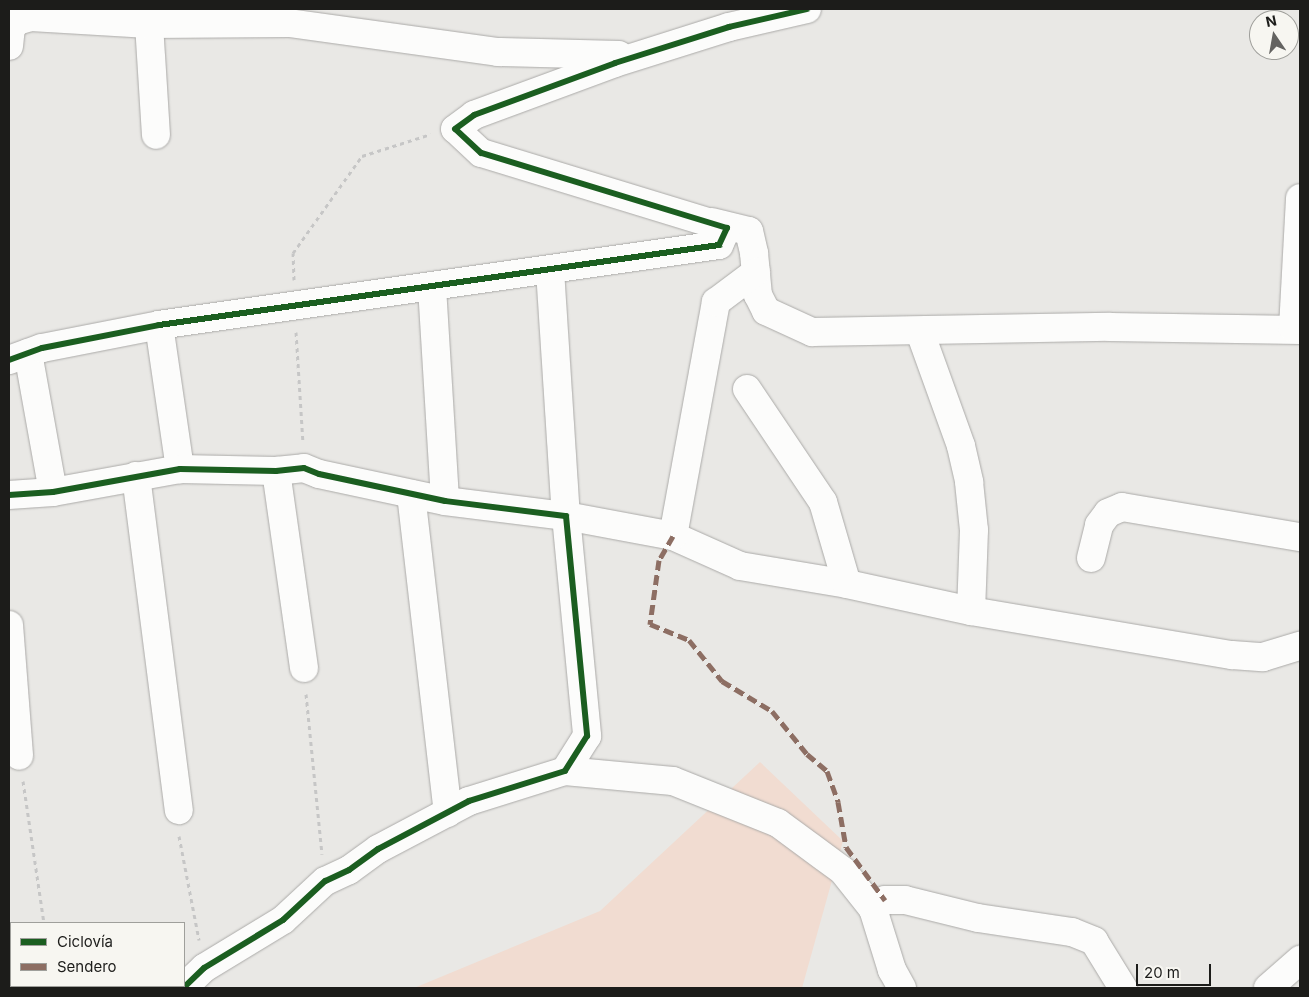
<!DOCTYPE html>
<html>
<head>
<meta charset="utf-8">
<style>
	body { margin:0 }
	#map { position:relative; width:1309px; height:997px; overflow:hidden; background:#e9e8e5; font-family:Inter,sans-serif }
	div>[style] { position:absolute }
	.green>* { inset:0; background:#f1dcd1 }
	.path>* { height:3px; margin-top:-1.5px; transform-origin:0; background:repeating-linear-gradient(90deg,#c6c6c6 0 4px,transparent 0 8px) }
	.roads { filter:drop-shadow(0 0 1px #abaaa8) drop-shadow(0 0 1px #abaaa8) }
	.minor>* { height:28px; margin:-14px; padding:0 14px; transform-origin:14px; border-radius:14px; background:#fcfcfb }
	.quiet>* { height:5px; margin-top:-2.5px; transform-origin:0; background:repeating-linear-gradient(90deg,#8d6e63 0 10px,transparent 0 15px) }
	.cycleway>* { height:6px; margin:-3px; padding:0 3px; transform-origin:3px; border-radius:3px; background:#1b5e20 }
	span { translate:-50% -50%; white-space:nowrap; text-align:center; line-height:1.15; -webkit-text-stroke:4px #f7f6f1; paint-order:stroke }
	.frame { position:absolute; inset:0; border:10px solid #1c1c1a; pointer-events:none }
	.legend { position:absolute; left:10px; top:922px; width:175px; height:65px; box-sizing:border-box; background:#f7f6f1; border:1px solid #9f9f9b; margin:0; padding:6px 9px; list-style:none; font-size:15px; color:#1c1c1a }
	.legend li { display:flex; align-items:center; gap:10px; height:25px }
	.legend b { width:25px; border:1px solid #9f9f9b }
	.north { position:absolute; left:1249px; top:10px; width:50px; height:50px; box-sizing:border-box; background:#f7f6f1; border:1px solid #9f9f9b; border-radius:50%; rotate:348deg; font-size:14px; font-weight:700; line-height:20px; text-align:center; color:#1c1c1a }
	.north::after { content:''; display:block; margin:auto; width:18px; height:22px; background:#646361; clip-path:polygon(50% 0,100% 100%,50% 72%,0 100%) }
	.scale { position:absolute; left:1136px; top:964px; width:75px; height:22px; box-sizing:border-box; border:2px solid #1c1c1a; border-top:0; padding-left:6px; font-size:15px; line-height:18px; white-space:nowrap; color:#1c1c1a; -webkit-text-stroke:4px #f7f6f1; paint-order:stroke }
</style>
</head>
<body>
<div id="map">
	<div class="green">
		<div style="clip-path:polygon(760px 762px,843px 841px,802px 988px,414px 988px,600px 911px)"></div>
	</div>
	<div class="path">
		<div style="left:294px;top:280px;width:27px;rotate:-92deg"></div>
		<div style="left:293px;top:253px;width:119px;rotate:-54.6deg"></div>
		<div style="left:362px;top:156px;width:72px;rotate:-17.7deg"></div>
		<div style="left:296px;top:332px;width:111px;rotate:86.4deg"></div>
		<div style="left:306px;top:694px;width:161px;rotate:84.3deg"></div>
		<div style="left:23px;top:781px;width:144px;rotate:81.6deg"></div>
		<div style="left:179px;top:836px;width:106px;rotate:79.1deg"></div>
		<div style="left:53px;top:986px;width:2px;rotate:63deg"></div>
	</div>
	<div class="roads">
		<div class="minor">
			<div style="left:149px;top:24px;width:111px;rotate:86.4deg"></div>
			<div style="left:9px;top:46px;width:18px;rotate:-84deg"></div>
			<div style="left:11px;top:28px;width:9px;rotate:-49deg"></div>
			<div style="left:17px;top:21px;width:15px;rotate:-16deg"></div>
			<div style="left:31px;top:17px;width:118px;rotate:3.4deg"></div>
			<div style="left:149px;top:24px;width:140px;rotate:-0.4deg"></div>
			<div style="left:289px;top:23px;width:211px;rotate:7.9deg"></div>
			<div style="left:498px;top:52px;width:121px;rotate:1.4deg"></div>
			<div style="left:712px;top:222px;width:38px;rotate:14deg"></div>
			<div style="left:749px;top:231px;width:23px;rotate:77deg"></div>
			<div style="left:754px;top:253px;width:42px;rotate:84.6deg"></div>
			<div style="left:758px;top:295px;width:18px;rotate:63deg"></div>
			<div style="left:766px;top:311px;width:51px;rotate:24.5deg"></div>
			<div style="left:812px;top:332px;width:298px;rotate:-1deg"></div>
			<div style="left:1110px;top:327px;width:190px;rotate:0.9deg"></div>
			<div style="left:550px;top:270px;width:247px;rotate:86.3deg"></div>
			<div style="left:566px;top:516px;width:109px;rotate:10.6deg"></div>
			<div style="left:673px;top:536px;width:73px;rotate:24.1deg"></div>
			<div style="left:740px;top:566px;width:109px;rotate:9.5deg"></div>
			<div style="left:847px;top:584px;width:127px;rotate:12.3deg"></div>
			<div style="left:971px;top:611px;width:265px;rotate:9.6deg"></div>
			<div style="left:1232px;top:655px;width:31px;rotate:4deg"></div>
			<div style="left:1263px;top:657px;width:39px;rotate:-17deg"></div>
			<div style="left:432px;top:287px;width:214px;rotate:86.5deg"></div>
			<div style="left:159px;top:325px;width:146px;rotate:81.7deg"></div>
			<div style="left:1293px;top:328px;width:130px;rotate:-86.9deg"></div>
			<div style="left:920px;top:332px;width:121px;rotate:70.2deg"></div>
			<div style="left:961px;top:446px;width:37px;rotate:77deg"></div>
			<div style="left:969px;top:482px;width:48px;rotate:84.1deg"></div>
			<div style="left:974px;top:530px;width:81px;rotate:92.1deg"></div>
			<div style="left:28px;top:353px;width:141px;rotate:79.8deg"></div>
			<div style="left:9px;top:360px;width:35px;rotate:-20deg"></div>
			<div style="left:42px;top:348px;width:119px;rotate:-11.1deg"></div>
			<div style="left:159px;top:325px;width:566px;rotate:-8.13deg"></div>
			<div style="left:719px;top:245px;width:19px;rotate:-65deg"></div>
			<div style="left:727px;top:228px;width:257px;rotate:-163deg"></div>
			<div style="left:481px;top:153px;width:35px;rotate:-137deg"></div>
			<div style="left:455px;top:129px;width:24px;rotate:-36deg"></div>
			<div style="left:474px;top:115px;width:150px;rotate:-20.2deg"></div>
			<div style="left:615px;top:63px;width:120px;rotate:-17.5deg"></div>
			<div style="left:729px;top:27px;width:80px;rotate:-13deg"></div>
			<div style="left:747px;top:389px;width:136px;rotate:56.1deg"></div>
			<div style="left:823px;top:502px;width:85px;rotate:73.7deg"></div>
			<div style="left:276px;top:471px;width:199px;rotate:81.9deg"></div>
			<div style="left:136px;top:476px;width:337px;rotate:82.7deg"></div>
			<div style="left:411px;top:494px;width:321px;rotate:83.4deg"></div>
			<div style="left:9px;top:495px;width:44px;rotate:-3.9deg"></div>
			<div style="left:53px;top:492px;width:129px;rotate:-10.3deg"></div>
			<div style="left:180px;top:469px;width:96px;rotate:1.2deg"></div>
			<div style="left:276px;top:471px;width:28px;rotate:-6deg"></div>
			<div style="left:304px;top:468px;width:16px;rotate:22deg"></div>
			<div style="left:319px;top:474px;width:129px;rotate:12.1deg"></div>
			<div style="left:445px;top:501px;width:122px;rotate:7.1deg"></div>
			<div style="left:566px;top:516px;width:221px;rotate:84.5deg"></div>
			<div style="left:587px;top:736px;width:41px;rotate:122.2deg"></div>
			<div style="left:565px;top:771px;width:101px;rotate:162.6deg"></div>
			<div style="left:469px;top:801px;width:103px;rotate:152.2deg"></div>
			<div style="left:378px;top:849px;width:36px;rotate:144deg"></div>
			<div style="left:349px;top:870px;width:26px;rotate:155deg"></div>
			<div style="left:325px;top:881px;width:57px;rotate:137.1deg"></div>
			<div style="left:283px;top:920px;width:92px;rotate:148.7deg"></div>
			<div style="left:204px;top:968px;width:29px;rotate:136deg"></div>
			<div style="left:673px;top:536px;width:238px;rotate:-79.6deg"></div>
			<div style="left:716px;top:302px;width:50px;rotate:-36.9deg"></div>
			<div style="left:1091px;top:558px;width:34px;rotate:-76deg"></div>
			<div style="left:1099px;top:525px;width:15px;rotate:-53deg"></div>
			<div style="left:1108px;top:513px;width:15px;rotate:-23deg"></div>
			<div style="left:1122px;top:507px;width:181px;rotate:9.6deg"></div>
			<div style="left:9px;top:625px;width:131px;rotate:85.6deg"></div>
			<div style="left:565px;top:771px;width:108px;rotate:5.3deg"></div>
			<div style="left:673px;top:781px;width:113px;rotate:21.8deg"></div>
			<div style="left:778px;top:823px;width:81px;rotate:36.4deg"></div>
			<div style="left:843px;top:871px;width:48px;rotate:51.7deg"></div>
			<div style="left:902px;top:988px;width:21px;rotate:-119deg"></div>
			<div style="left:892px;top:970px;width:64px;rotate:-107.3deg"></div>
			<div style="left:873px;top:909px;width:15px;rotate:-37deg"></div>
			<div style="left:885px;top:900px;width:20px"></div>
			<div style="left:905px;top:900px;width:75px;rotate:13.9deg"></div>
			<div style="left:978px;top:918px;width:95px;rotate:8.5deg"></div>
			<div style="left:1072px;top:932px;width:24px;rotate:22deg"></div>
			<div style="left:1094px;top:941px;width:55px;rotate:58.3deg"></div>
			<div style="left:1268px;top:988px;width:43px;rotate:-41.2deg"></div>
		</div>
	</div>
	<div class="quiet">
		<div style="left:673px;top:536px;width:28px;rotate:120deg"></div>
		<div style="left:659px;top:560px;width:65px;rotate:98deg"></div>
		<div style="left:650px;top:624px;width:42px;rotate:22.3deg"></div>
		<div style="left:689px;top:640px;width:53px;rotate:51.2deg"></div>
		<div style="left:722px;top:681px;width:58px;rotate:31deg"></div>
		<div style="left:772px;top:711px;width:55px;rotate:50.9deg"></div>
		<div style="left:807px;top:754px;width:26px;rotate:40deg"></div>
		<div style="left:827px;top:771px;width:33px;rotate:70deg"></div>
		<div style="left:838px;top:802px;width:46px;rotate:79.9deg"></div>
		<div style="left:846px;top:847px;width:66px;rotate:53.7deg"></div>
	</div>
	<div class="cycleway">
		<div style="left:9px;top:360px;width:35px;rotate:-20deg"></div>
		<div style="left:42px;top:348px;width:119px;rotate:-11.1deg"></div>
		<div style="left:159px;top:325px;width:566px;rotate:-8.13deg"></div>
		<div style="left:719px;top:245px;width:19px;rotate:-65deg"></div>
		<div style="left:727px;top:228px;width:257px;rotate:-163deg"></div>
		<div style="left:481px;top:153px;width:35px;rotate:-137deg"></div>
		<div style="left:455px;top:129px;width:24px;rotate:-36deg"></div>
		<div style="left:474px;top:115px;width:150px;rotate:-20.2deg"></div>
		<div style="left:615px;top:63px;width:120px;rotate:-17.5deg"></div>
		<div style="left:729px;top:27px;width:80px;rotate:-13deg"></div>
		<div style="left:9px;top:495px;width:44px;rotate:-3.9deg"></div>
		<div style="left:53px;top:492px;width:129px;rotate:-10.3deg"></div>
		<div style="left:180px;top:469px;width:96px;rotate:1.2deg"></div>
		<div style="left:276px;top:471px;width:28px;rotate:-6deg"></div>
		<div style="left:304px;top:468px;width:16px;rotate:22deg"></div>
		<div style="left:319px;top:474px;width:129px;rotate:12.1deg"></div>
		<div style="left:445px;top:501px;width:122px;rotate:7.1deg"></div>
		<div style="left:566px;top:516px;width:221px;rotate:84.5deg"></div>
		<div style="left:587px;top:736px;width:41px;rotate:122.2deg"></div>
		<div style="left:565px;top:771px;width:101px;rotate:162.6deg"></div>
		<div style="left:469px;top:801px;width:103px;rotate:152.2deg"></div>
		<div style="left:378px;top:849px;width:36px;rotate:144deg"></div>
		<div style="left:349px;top:870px;width:26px;rotate:155deg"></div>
		<div style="left:325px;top:881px;width:57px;rotate:137.1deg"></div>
		<div style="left:283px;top:920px;width:92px;rotate:148.7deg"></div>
		<div style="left:204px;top:968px;width:29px;rotate:136deg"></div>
	</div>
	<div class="frame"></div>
	<ul class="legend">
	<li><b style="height:6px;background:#1b5e20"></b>Ciclovía</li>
	<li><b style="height:6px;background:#8d6e63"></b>Sendero</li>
	</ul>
	<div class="north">N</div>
	<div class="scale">20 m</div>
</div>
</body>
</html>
